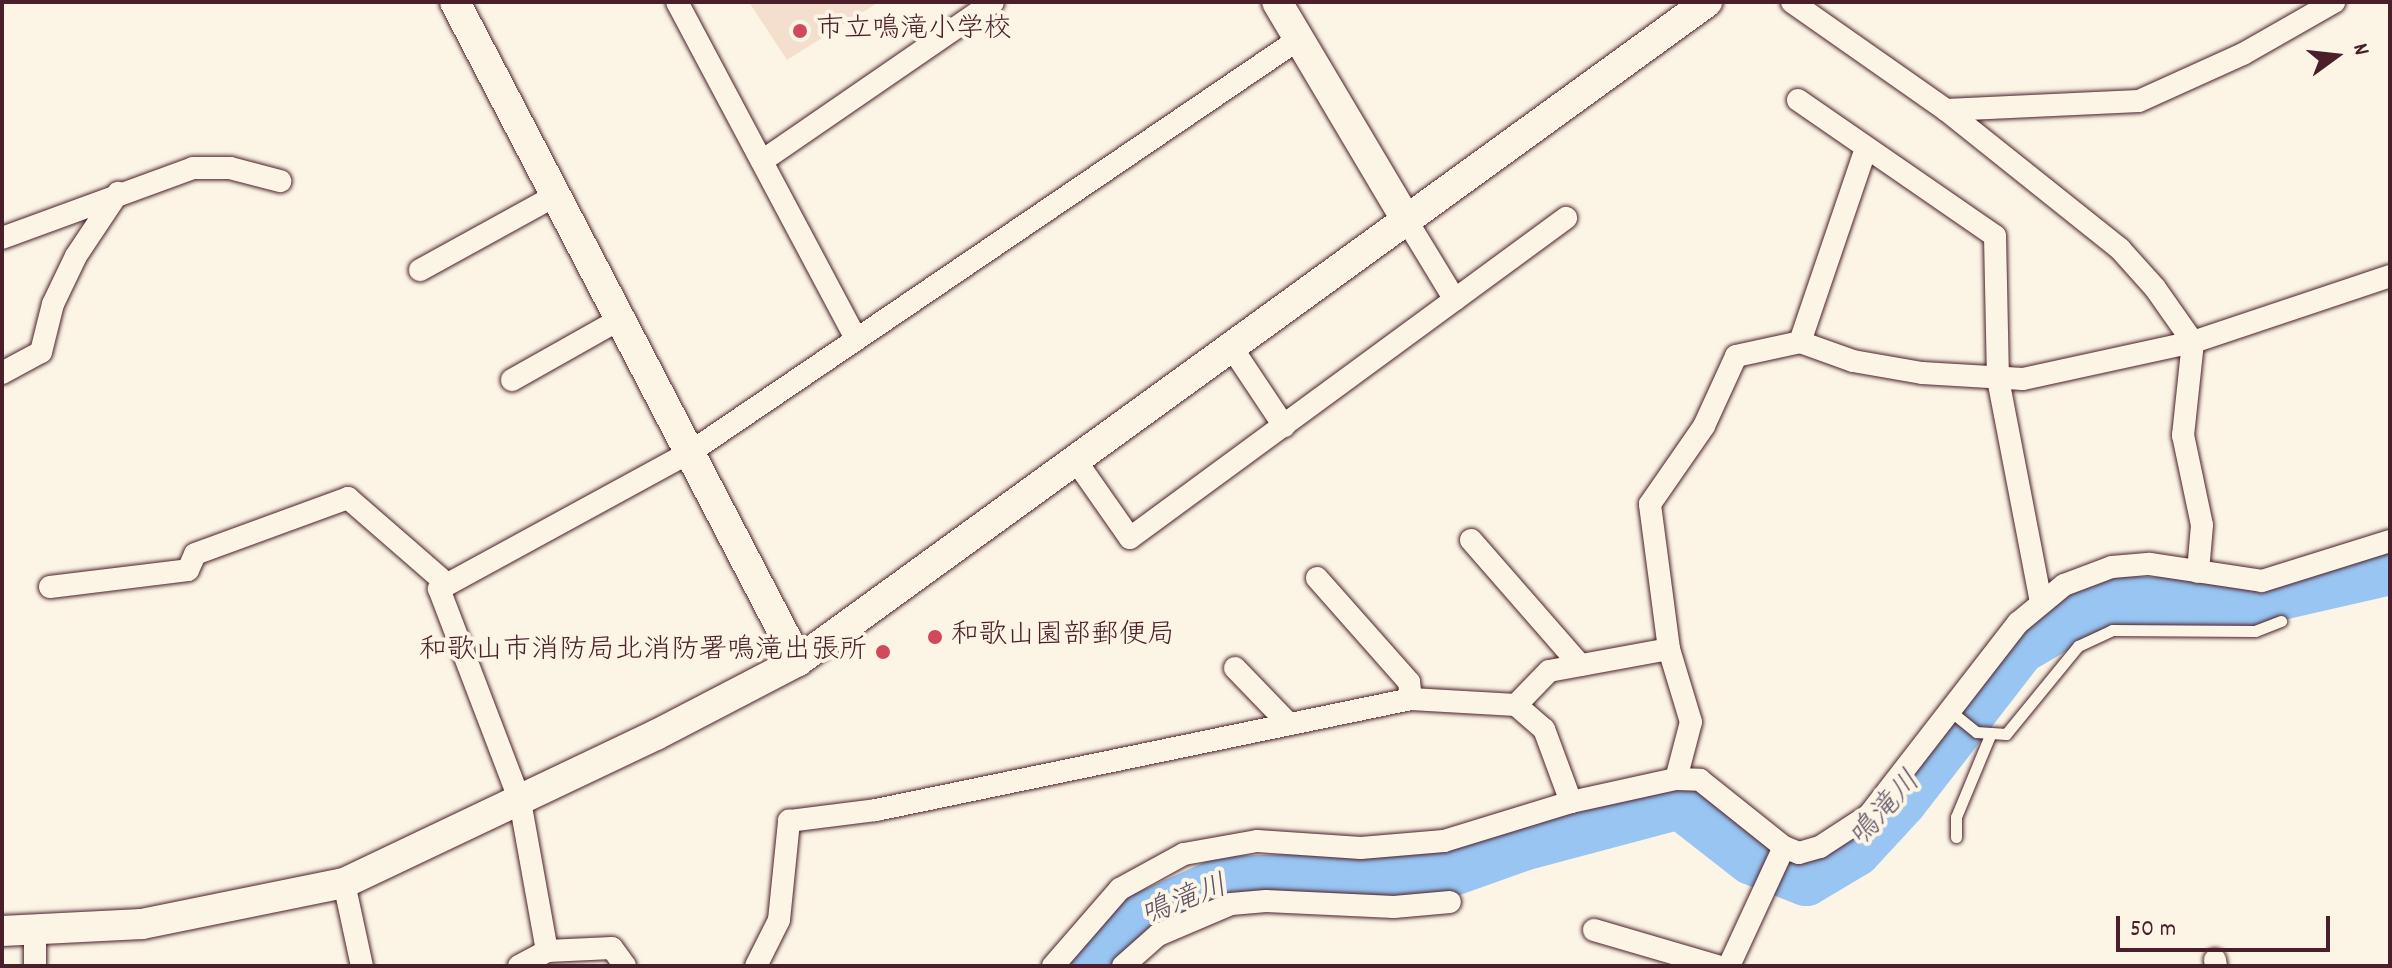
<!DOCTYPE html>
<html>
<head>
<meta charset="utf-8">
<style>
	body { margin:0 }
	#map { position:relative; width:2392px; height:968px; overflow:hidden; background:#fcf5e5; font-family:Dekko,"Klee One",sans-serif }
	div>[style] { position:absolute }
	.built>* { inset:0; background:#f3dfcc }
	.river>* { height:52px; margin:-26px; padding:0 26px; transform-origin:26px; border-radius:26px; background:#98c5f2 }
	.roads { filter:drop-shadow(0 0 2px #4a1f2b) drop-shadow(0 0 2px #4a1f2b) }
	.lane>* { height:11px; margin:-5.5px; padding:0 5.5px; transform-origin:5.5px; border-radius:5.5px; background:#fcf5e5 }
	.street>* { height:22px; margin:-11px; padding:0 11px; transform-origin:11px; border-radius:11px; background:#fcf5e5 }
	.secondary>* { height:30px; margin:-15px; padding:0 15px; transform-origin:15px; border-radius:15px; background:#fcf5e5 }
	.dots>* { width:22px; height:22px; translate:-50% -50%; box-sizing:border-box; border:4px solid #fcf5e5; border-radius:50% }
	span { translate:-50% -50%; white-space:nowrap; text-align:center; line-height:1.15; -webkit-text-stroke:8px #fcf5e5; paint-order:stroke }
	.poi-label { font-size:28px; color:#4a1f2b }
	.left { translate:0 -50%; text-align:left }
	.right { translate:-100% -50%; text-align:right }
	.water-label { font-size:30px; color:#615167; font-style:italic }
	.frame { position:absolute; inset:0; border:4px solid #4a1f2b; pointer-events:none }
	.north { position:absolute; left:2296px; top:16px; width:80px; height:80px; -webkit-text-stroke:6px #fcf5e5; paint-order:stroke; rotate:75deg; font-size:22px; font-weight:700; line-height:32px; text-align:center; color:#4a1f2b }
	.north::after { content:''; display:block; margin:auto; width:28px; height:36px; background:#4a1f2b; clip-path:polygon(50% 0,100% 100%,50% 72%,0 100%) }
	.scale { position:absolute; left:2116px; top:916px; width:214px; height:36px; box-sizing:border-box; border:4px solid #4a1f2b; border-top:0; padding-left:10px; font-size:24px; line-height:28px; white-space:nowrap; color:#4a1f2b; -webkit-text-stroke:6px #fcf5e5; paint-order:stroke }
</style>
</head>
<body>
<div id="map">
	<div class="built">
		<div style="clip-path:polygon(749px 2px,879px 2px,787px 60px)"></div>
	</div>
	<div class="river">
		<div style="left:1090px;top:966px;width:50px;rotate:-49.9deg"></div>
		<div style="left:1122px;top:928px;width:112px;rotate:-24.3deg"></div>
		<div style="left:1224px;top:882px;width:209px;rotate:-1.4deg"></div>
		<div style="left:1433px;top:877px;width:96px;rotate:-19.6deg"></div>
		<div style="left:1523px;top:845px;width:163px;rotate:-15deg"></div>
		<div style="left:1680px;top:803px;width:91px;rotate:37.9deg"></div>
		<div style="left:1752px;top:859px;width:58px;rotate:21.3deg"></div>
		<div style="left:1806px;top:880px;width:57px;rotate:-30.6deg"></div>
		<div style="left:1855px;top:851px;width:69px;rotate:-47.3deg"></div>
		<div style="left:1902px;top:800px;width:192px;rotate:-52.2deg"></div>
		<div style="left:2020px;top:648px;width:91px;rotate:-30.2deg"></div>
		<div style="left:2099px;top:602px;width:138px;rotate:0.8deg"></div>
		<div style="left:2237px;top:604px;width:157px;rotate:-12.9deg"></div>
	</div>
	<div class="roads">
		<div class="lane">
			<div style="left:1949px;top:710px;width:35px;rotate:39deg"></div>
			<div style="left:1976px;top:732px;width:30px;rotate:4deg"></div>
			<div style="left:2006px;top:734px;width:114px;rotate:-50.7deg"></div>
			<div style="left:2078px;top:646px;width:38px;rotate:-25deg"></div>
			<div style="left:2112px;top:630px;width:143px;rotate:0.4deg"></div>
			<div style="left:2255px;top:631px;width:28px;rotate:-21deg"></div>
			<div style="left:1956px;top:837px;width:20px;rotate:-90deg"></div>
			<div style="left:1956px;top:817px;width:91px;rotate:-67.4deg"></div>
		</div>
		<div class="street">
			<div style="left:677px;top:2px;width:381px;rotate:62deg"></div>
			<div style="left:1792px;top:2px;width:188px;rotate:35deg"></div>
			<div style="left:1946px;top:110px;width:223px;rotate:38.6deg"></div>
			<div style="left:2120px;top:249px;width:52px;rotate:48.1deg"></div>
			<div style="left:2155px;top:288px;width:66px;rotate:54.9deg"></div>
			<div style="left:2193px;top:342px;width:94px;rotate:96.1deg"></div>
			<div style="left:2183px;top:435px;width:92px;rotate:78.1deg"></div>
			<div style="left:2202px;top:525px;width:47px;rotate:94.9deg"></div>
			<div style="left:1798px;top:100px;width:239px;rotate:34.6deg"></div>
			<div style="left:1995px;top:236px;width:143px;rotate:88.8deg"></div>
			<div style="left:1998px;top:379px;width:227px;rotate:79.1deg"></div>
			<div style="left:1946px;top:110px;width:193px;rotate:-2.7deg"></div>
			<div style="left:2139px;top:101px;width:114px;rotate:-24.3deg"></div>
			<div style="left:2243px;top:54px;width:105px;rotate:-29.7deg"></div>
			<div style="left:762px;top:161px;width:280px;rotate:-34.5deg"></div>
			<div style="left:1407px;top:221px;width:92px;rotate:58.7deg"></div>
			<div style="left:2px;top:238px;width:203px;rotate:-20.1deg"></div>
			<div style="left:193px;top:168px;width:37px"></div>
			<div style="left:230px;top:168px;width:52px;rotate:14.6deg"></div>
			<div style="left:420px;top:270px;width:158px;rotate:-28.8deg"></div>
			<div style="left:1800px;top:342px;width:205px;rotate:-71.2deg"></div>
			<div style="left:1232px;top:348px;width:94px;rotate:56.3deg"></div>
			<div style="left:2px;top:373px;width:44px;rotate:-28.3deg"></div>
			<div style="left:41px;top:352px;width:49px;rotate:-76deg"></div>
			<div style="left:53px;top:304px;width:53px;rotate:-64.4deg"></div>
			<div style="left:76px;top:256px;width:76px;rotate:-56.3deg"></div>
			<div style="left:512px;top:380px;width:126px;rotate:-29.4deg"></div>
			<div style="left:1076px;top:461px;width:94px;rotate:55deg"></div>
			<div style="left:1130px;top:538px;width:541px;rotate:-36.28deg"></div>
			<div style="left:1471px;top:540px;width:166px;rotate:48.9deg"></div>
			<div style="left:1317px;top:578px;width:139px;rotate:48.5deg"></div>
			<div style="left:1409px;top:682px;width:17px;rotate:83deg"></div>
			<div style="left:50px;top:587px;width:139px;rotate:-7deg"></div>
			<div style="left:188px;top:570px;width:17px;rotate:-66deg"></div>
			<div style="left:195px;top:554px;width:163px;rotate:-20.1deg"></div>
			<div style="left:348px;top:498px;width:131px;rotate:41deg"></div>
			<div style="left:1235px;top:668px;width:78px;rotate:46deg"></div>
			<div style="left:1516px;top:705px;width:47px;rotate:-45.9deg"></div>
			<div style="left:1549px;top:671px;width:122px;rotate:-10.4deg"></div>
			<div style="left:1676px;top:779px;width:59px;rotate:-75.3deg"></div>
			<div style="left:1691px;top:722px;width:76px;rotate:-106.8deg"></div>
			<div style="left:1669px;top:649px;width:146px;rotate:-97.5deg"></div>
			<div style="left:1650px;top:504px;width:95px;rotate:-55.3deg"></div>
			<div style="left:1704px;top:426px;width:77px;rotate:-65.4deg"></div>
			<div style="left:1736px;top:356px;width:66px;rotate:-12.3deg"></div>
			<div style="left:1800px;top:342px;width:56px;rotate:19.7deg"></div>
			<div style="left:1853px;top:361px;width:70px;rotate:9.9deg"></div>
			<div style="left:1922px;top:373px;width:101px;rotate:3.4deg"></div>
			<div style="left:2023px;top:379px;width:174px;rotate:-12.3deg"></div>
			<div style="left:2193px;top:342px;width:208px;rotate:-18.5deg"></div>
			<div style="left:344px;top:883px;width:85px;rotate:77.8deg"></div>
			<div style="left:1594px;top:930px;width:128px;rotate:16.3deg"></div>
			<div style="left:35px;top:931px;width:35px;rotate:90deg"></div>
			<div style="left:547px;top:951px;width:65px;rotate:-2.6deg"></div>
			<div style="left:612px;top:948px;width:22px;rotate:54deg"></div>
			<div style="left:2215px;top:960px;width:6px;rotate:81deg"></div>
			<div style="left:519px;top:966px;width:32px;rotate:-28deg"></div>
			<div style="left:547px;top:951px;width:152px;rotate:-100.2deg"></div>
			<div style="left:520px;top:801px;width:227px;rotate:-110.9deg"></div>
			<div style="left:439px;top:589px;width:288px;rotate:-28.6deg"></div>
			<div style="left:692px;top:451px;width:734px;rotate:-34.17deg"></div>
			<div style="left:756px;top:966px;width:51px;rotate:-63.4deg"></div>
			<div style="left:779px;top:920px;width:100px;rotate:-84.2deg"></div>
			<div style="left:789px;top:821px;width:88px;rotate:-7.2deg"></div>
			<div style="left:876px;top:810px;width:546px;rotate:-11.72deg"></div>
			<div style="left:1411px;top:699px;width:105px;rotate:3.3deg"></div>
			<div style="left:1516px;top:705px;width:37px;rotate:41deg"></div>
			<div style="left:1544px;top:729px;width:78px;rotate:69.7deg"></div>
			<div style="left:1053px;top:966px;width:102px;rotate:-49deg"></div>
			<div style="left:1120px;top:889px;width:73px;rotate:-28.7deg"></div>
			<div style="left:1184px;top:854px;width:74px;rotate:-10.1deg"></div>
			<div style="left:1257px;top:841px;width:104px;rotate:3.9deg"></div>
			<div style="left:1361px;top:848px;width:83px;rotate:-4.8deg"></div>
			<div style="left:1444px;top:841px;width:133px;rotate:-17.1deg"></div>
			<div style="left:1571px;top:802px;width:107px;rotate:-12.4deg"></div>
			<div style="left:1676px;top:779px;width:24px;rotate:2deg"></div>
			<div style="left:1700px;top:780px;width:107px;rotate:38.6deg"></div>
			<div style="left:1784px;top:847px;width:16px;rotate:22deg"></div>
			<div style="left:1799px;top:853px;width:22px;rotate:-16deg"></div>
			<div style="left:1820px;top:847px;width:59px;rotate:-33.1deg"></div>
			<div style="left:1869px;top:815px;width:243px;rotate:-52.2deg"></div>
			<div style="left:2018px;top:623px;width:60px;rotate:-39.6deg"></div>
			<div style="left:2064px;top:585px;width:51px;rotate:-20.6deg"></div>
			<div style="left:2112px;top:567px;width:38px;rotate:-5deg"></div>
			<div style="left:2150px;top:564px;width:113px;rotate:8.6deg"></div>
			<div style="left:2262px;top:581px;width:134px;rotate:-17.4deg"></div>
			<div style="left:1123px;top:966px;width:47px;rotate:-41.5deg"></div>
			<div style="left:1158px;top:935px;width:79px;rotate:-23deg"></div>
			<div style="left:1231px;top:904px;width:35px;rotate:-5deg"></div>
			<div style="left:1266px;top:901px;width:128px;rotate:2.7deg"></div>
			<div style="left:1394px;top:907px;width:56px;rotate:-5.1deg"></div>
			<div style="left:1729px;top:966px;width:131px;rotate:-65.2deg"></div>
		</div>
		<div class="secondary">
			<div style="left:455px;top:2px;width:743px;rotate:62.5deg"></div>
			<div style="left:1277px;top:2px;width:255px;rotate:59.3deg"></div>
			<div style="left:2px;top:931px;width:140px;rotate:-2.9deg"></div>
			<div style="left:142px;top:924px;width:206px;rotate:-11.5deg"></div>
			<div style="left:344px;top:883px;width:345px;rotate:-25.4deg"></div>
			<div style="left:656px;top:735px;width:160px;rotate:-27.5deg"></div>
			<div style="left:798px;top:661px;width:1123px;rotate:-35.94deg"></div>
		</div>
	</div>
	<div class="dots">
		<div style="left:800px;top:31px;background:#d1495b"></div>
		<div style="left:935px;top:637px;background:#d1495b"></div>
		<div style="left:883px;top:652px;background:#d1495b"></div>
	</div>
	<div class="poi-label">
		<span class="left" style="left:816px;top:31px">市立鳴滝小学校</span>
		<span class="left" style="left:951px;top:637px">和歌山園部郵便局</span>
		<span class="right" style="left:867px;top:652px">和歌山市消防局北消防署鳴滝出張所</span>
	</div>
	<div class="water-label">
		<span style="left:1887px;top:811px;rotate:-48deg">鳴滝川</span>
		<span style="left:1185px;top:903px;rotate:-21deg">鳴滝川</span>
	</div>
	<div class="frame"></div>
	<div class="north">N</div>
	<div class="scale">50 m</div>
</div>
</body>
</html>
